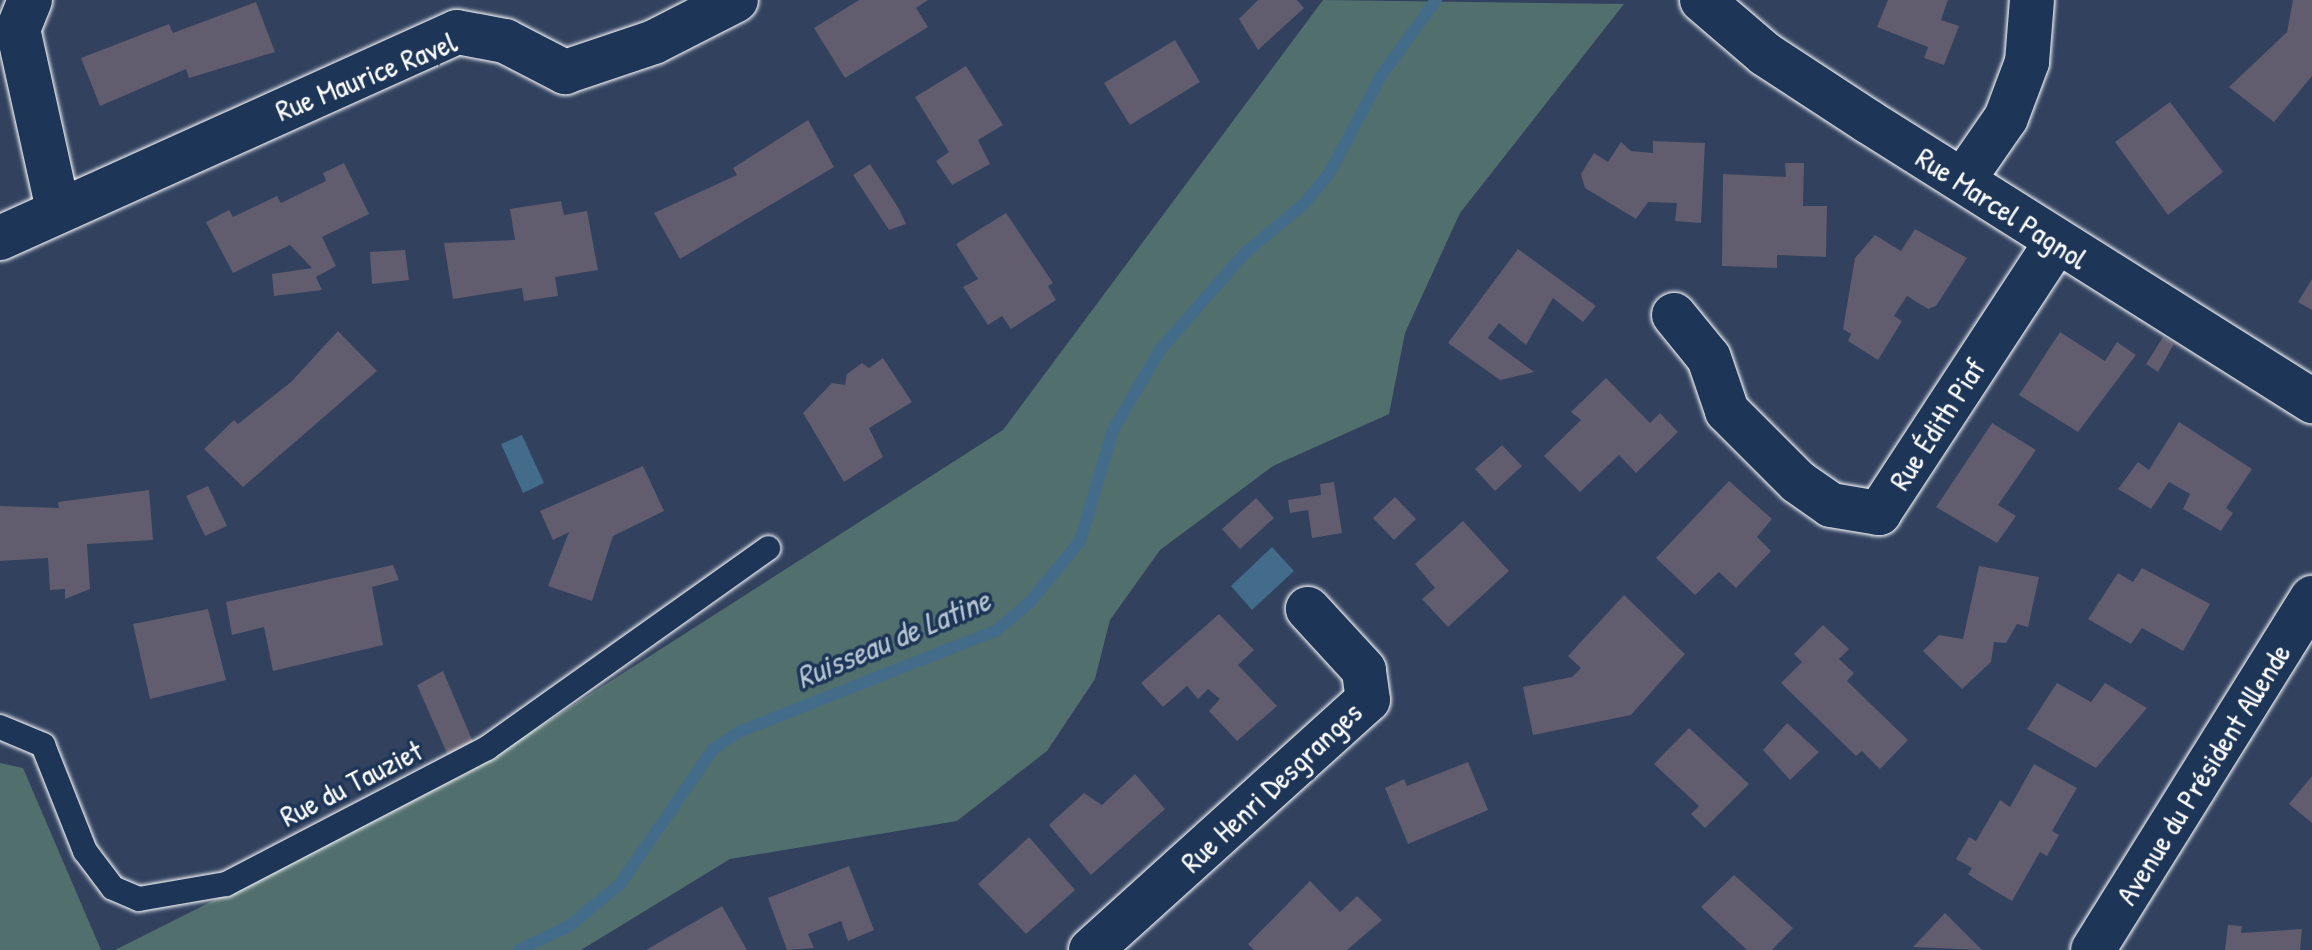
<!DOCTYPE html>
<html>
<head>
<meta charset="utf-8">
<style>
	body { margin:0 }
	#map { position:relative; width:2312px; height:950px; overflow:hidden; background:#31415e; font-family:"Patrick Hand",sans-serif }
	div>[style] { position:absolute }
	.green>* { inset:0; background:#516f6d }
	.water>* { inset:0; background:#436c8a }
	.stream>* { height:12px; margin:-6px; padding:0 6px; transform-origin:6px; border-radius:6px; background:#436c8a }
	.building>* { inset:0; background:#615c6e }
	.roads { filter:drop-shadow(0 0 2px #fff) drop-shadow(0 0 2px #fff) }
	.lane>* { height:24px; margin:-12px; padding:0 12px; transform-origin:12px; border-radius:12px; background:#1d3557 }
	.street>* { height:44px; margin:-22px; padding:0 22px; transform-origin:22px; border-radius:22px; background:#1d3557 }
	.secondary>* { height:44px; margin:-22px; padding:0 22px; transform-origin:22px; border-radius:22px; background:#1d3557 }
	span { translate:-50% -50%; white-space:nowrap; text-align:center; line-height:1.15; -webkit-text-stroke:7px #1d3557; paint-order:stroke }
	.street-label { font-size:30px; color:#fff }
	.water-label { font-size:32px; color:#b4c4d0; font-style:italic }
</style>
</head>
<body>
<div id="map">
	<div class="green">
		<div style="clip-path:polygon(1323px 0,1624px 4px,1460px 213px,1405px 333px,1389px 414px,1273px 466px,1160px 550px,1110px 620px,1095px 679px,1047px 751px,957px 821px,730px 859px,581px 950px,115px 950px,467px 773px,1003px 430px)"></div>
		<div style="clip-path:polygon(0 763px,23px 768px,101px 950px,0 950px)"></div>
	</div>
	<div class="water">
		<div style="clip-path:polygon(522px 435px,544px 483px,523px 493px,501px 444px)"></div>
		<div style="clip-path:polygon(1272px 547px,1294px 571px,1252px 610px,1231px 586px)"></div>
	</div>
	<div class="stream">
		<div style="left:519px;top:950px;width:55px;rotate:-25.6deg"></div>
		<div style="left:569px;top:926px;width:66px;rotate:-39.5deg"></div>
		<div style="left:620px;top:884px;width:164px;rotate:-55.4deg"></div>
		<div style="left:713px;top:749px;width:33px;rotate:-33deg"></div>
		<div style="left:741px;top:731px;width:275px;rotate:-21.5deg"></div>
		<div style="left:997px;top:630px;width:43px;rotate:-40.3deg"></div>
		<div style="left:1030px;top:602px;width:79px;rotate:-50.7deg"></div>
		<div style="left:1080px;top:541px;width:116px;rotate:-73.4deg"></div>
		<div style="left:1113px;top:430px;width:93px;rotate:-59.6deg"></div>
		<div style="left:1160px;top:350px;width:129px;rotate:-48.8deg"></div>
		<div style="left:1245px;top:253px;width:75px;rotate:-39.6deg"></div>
		<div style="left:1303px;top:205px;width:43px;rotate:-50.7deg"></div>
		<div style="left:1330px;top:172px;width:109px;rotate:-62deg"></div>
		<div style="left:1381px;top:76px;width:94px;rotate:-54.1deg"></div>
	</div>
	<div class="building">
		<div style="clip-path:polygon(859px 0,928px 0,916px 8px,928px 27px,845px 78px,814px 28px)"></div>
		<div style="clip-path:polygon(1258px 0,1297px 0,1304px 8px,1258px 50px,1239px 19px)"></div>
		<div style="clip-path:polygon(1888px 0,1948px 0,1941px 20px,1959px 26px,1944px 65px,1924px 58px,1928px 47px,1877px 27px)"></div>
		<div style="clip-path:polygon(2293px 0,2312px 0,2312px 76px,2274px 122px,2229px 87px,2287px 32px)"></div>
		<div style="clip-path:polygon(256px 2px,275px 52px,189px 78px,186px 69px,100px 106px,81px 58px,169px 24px,173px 33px)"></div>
		<div style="clip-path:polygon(1175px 40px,1200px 82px,1130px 125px,1104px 83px)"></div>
		<div style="clip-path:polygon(966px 66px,1003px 125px,978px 140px,990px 164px,952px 185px,936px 161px,949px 152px,915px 97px)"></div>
		<div style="clip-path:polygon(2170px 102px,2223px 172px,2168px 215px,2115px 142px)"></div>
		<div style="clip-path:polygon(808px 120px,834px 167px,680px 259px,654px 213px,737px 175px,733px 168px)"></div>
		<div style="clip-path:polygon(1653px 141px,1705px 143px,1701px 223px,1675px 221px,1677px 203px,1648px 202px,1636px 219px,1585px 188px,1581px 174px,1594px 153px,1608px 162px,1621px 142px,1631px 151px,1653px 153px)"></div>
		<div style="clip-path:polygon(344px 163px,369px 214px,322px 237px,336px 266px,316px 277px,322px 290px,274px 296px,272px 274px,312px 268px,290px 245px,233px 273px,206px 222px,229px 210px,233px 217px,277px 196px,281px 203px,326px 181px,323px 173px)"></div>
		<div style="clip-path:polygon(1785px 163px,1804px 163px,1803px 206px,1827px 206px,1826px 257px,1777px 255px,1777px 268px,1722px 266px,1723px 174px,1786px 177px)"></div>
		<div style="clip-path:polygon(870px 164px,899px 209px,906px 224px,889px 230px,853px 175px)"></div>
		<div style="clip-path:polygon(561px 201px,564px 215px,587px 211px,598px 270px,555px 277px,558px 296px,524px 301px,522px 288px,453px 299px,444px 243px,515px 240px,510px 209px)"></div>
		<div style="clip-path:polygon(1006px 213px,1053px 283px,1048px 286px,1056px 300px,1011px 329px,1002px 316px,988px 325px,963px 287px,978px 279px,956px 244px)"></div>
		<div style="clip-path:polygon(1915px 229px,1967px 258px,1936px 306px,1928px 309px,1907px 296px,1894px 316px,1902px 321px,1878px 360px,1848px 341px,1851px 334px,1843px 329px,1855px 258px,1875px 235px,1901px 251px)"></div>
		<div style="clip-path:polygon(1518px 249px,1596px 306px,1583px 322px,1553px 298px,1526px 345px,1499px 323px,1488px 338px,1534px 372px,1500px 380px,1448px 343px)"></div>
		<div style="clip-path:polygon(405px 250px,409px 280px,372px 284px,370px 252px)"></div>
		<div style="clip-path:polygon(2312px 279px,2312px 310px,2298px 302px)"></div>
		<div style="clip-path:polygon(338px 331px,377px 371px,243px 487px,204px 449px,234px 420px,238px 424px,291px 382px)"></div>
		<div style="clip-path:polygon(2060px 332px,2105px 361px,2117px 342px,2136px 355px,2078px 432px,2019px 395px)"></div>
		<div style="clip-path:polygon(2163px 337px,2174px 344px,2158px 372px,2146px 364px)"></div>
		<div style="clip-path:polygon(883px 358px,912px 402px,869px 428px,883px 457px,844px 482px,803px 413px,832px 383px,845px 385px,847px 374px,862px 363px,869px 368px)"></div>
		<div style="clip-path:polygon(1606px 378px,1650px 423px,1660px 413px,1678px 432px,1636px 473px,1619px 455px,1580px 492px,1544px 456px,1581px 420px,1571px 412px)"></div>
		<div style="clip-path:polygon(2179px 422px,2252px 469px,2226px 508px,2233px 513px,2221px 531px,2183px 509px,2190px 494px,2169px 482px,2151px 509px,2118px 489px,2138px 462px,2149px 470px)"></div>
		<div style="clip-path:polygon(1992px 423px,2036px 450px,1998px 505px,2016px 516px,1997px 543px,1936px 507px)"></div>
		<div style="clip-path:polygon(1502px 445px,1522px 466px,1495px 491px,1475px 469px)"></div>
		<div style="clip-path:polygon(643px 466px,664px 511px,613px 536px,592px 601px,548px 586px,569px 532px,553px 540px,540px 511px)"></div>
		<div style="clip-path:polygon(1729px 481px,1772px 519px,1757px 537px,1771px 551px,1736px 588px,1719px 572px,1695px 595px,1656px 558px)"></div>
		<div style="clip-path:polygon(1334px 482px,1342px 533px,1312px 538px,1308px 510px,1290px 513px,1288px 500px,1321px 495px,1320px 484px)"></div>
		<div style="clip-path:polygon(208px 486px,227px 526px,205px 536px,186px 496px)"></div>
		<div style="clip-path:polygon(149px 490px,153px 540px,87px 544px,90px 589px,65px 599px,65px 589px,50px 590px,48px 558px,0 561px,0 506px,59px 508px,58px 502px)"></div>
		<div style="clip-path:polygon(1395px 497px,1416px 519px,1394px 540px,1373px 518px)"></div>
		<div style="clip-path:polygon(1256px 498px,1274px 518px,1240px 549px,1222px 529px)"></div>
		<div style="clip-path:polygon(1463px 521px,1509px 571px,1448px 627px,1422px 599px,1435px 588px,1415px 564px)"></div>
		<div style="clip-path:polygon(393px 565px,399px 580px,372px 587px,383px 645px,273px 671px,264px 627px,232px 635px,226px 602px)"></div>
		<div style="clip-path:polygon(1979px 566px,2039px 577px,2028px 627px,2017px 624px,2006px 643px,1994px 642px,1991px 662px,1962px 689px,1923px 651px,1939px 635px,1963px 639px)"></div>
		<div style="clip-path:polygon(2142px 568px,2210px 604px,2183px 651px,2142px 628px,2131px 644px,2088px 619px,2118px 573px,2133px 582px)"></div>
		<div style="clip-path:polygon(1624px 595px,1685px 654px,1631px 715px,1533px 735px,1523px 687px,1572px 677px,1581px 668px,1568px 656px)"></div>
		<div style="clip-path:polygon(208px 609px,226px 680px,150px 699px,133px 624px)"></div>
		<div style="clip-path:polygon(1219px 614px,1254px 650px,1238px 665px,1277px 706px,1237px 741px,1209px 711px,1220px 699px,1208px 689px,1198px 699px,1187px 686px,1163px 707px,1141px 683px)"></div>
		<div style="clip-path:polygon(1823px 625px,1849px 649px,1839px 659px,1854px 673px,1847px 681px,1908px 740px,1880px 769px,1862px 751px,1856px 756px,1781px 683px,1802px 662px,1794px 654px)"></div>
		<div style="clip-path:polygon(443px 671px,476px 749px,450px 760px,417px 685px)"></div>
		<div style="clip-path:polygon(2057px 683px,2091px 702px,2105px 683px,2147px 708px,2096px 768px,2027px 729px)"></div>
		<div style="clip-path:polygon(1787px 723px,1819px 752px,1790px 780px,1763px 750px)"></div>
		<div style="clip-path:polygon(1689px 728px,1749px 784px,1705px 828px,1691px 814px,1699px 806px,1654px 764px)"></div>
		<div style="clip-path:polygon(1468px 762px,1488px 810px,1408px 844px,1385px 788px,1404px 779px,1407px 786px)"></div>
		<div style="clip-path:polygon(2034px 764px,2077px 788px,2052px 831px,2059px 835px,2047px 856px,2040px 852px,2012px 901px,1975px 879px,1968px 874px,1972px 868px,1956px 859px,1969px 837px,1976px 841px,2000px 800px,2010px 807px)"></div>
		<div style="clip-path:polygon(1135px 774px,1165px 809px,1091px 875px,1049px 825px,1084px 793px,1102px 805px)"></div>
		<div style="clip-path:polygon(2312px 776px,2312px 823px,2289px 804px)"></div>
		<div style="clip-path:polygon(1029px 837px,1075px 890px,1026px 934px,978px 884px)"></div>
		<div style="clip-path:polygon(849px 866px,874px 930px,848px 941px,841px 921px,808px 934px,814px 948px,787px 950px,768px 898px)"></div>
		<div style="clip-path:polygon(1734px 875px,1793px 928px,1772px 950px,1747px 950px,1701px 907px)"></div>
		<div style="clip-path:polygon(1310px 881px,1340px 912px,1357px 896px,1382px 920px,1347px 950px,1254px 950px,1248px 944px)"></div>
		<div style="clip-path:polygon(722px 906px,747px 950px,646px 950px)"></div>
		<div style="clip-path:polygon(1945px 913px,1982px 950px,1913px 947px)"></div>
		<div style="clip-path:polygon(2228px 925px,2242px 926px,2241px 933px,2302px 929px,2300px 950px,2225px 950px)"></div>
	</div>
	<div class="roads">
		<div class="lane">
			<div style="left:0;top:727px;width:47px;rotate:22.7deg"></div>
			<div style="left:43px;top:745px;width:114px;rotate:68.4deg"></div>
			<div style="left:85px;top:851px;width:46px;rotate:52.9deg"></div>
			<div style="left:113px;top:888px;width:28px;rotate:23deg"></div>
			<div style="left:139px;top:899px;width:88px;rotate:-9.8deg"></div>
			<div style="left:226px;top:884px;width:294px;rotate:-27.5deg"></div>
			<div style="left:487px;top:748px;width:345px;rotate:-35.4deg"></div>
		</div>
		<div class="street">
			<div style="left:30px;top:0;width:31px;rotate:112deg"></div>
			<div style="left:18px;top:29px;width:184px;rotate:77.5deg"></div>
			<div style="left:1702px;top:0;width:83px;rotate:40.6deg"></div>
			<div style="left:1765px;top:54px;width:124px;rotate:33.2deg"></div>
			<div style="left:1869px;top:122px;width:524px;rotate:32.2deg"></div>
			<div style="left:1963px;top:180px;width:75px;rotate:-55.3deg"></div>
			<div style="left:2006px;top:118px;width:60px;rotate:-69.4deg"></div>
			<div style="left:2027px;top:62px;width:62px;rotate:-85.4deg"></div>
			<div style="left:0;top:238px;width:501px;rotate:-24.26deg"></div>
			<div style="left:457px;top:32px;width:49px;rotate:10.6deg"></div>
			<div style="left:505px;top:41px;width:68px;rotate:27.3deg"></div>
			<div style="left:565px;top:72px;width:94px;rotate:-18.6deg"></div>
			<div style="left:654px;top:42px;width:92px;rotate:-27.1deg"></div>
			<div style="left:1674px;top:315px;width:55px;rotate:50.9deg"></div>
			<div style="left:1709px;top:358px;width:56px;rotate:71.2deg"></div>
			<div style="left:1727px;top:411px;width:100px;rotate:45deg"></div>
			<div style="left:1798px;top:482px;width:40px;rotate:34.9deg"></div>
			<div style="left:1831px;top:505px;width:49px;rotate:9.5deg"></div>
			<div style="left:1879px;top:513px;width:321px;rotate:-56.8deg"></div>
			<div style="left:1091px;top:950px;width:373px;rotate:-42.1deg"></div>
			<div style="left:1368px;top:700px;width:30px;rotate:-98deg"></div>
			<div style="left:1364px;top:670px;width:83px;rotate:-132.6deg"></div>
		</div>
		<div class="secondary">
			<div style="left:2093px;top:950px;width:415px;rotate:-58.1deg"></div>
		</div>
	</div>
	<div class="street-label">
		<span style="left:366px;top:76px;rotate:-22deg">Rue Maurice Ravel</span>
		<span style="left:2002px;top:208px;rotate:33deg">Rue Marcel Pagnol</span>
		<span style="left:1937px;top:424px;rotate:-57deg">Rue Édith Piaf</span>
		<span style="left:2203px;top:774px;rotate:-58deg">Avenue du Président Allende</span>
		<span style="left:351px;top:783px;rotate:-27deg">Rue du Tauziet</span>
		<span style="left:1271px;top:787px;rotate:-43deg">Rue Henri Desgranges</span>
	</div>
	<div class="water-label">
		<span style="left:893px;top:639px;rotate:-23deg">Ruisseau de Latine</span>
	</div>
</div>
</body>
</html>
